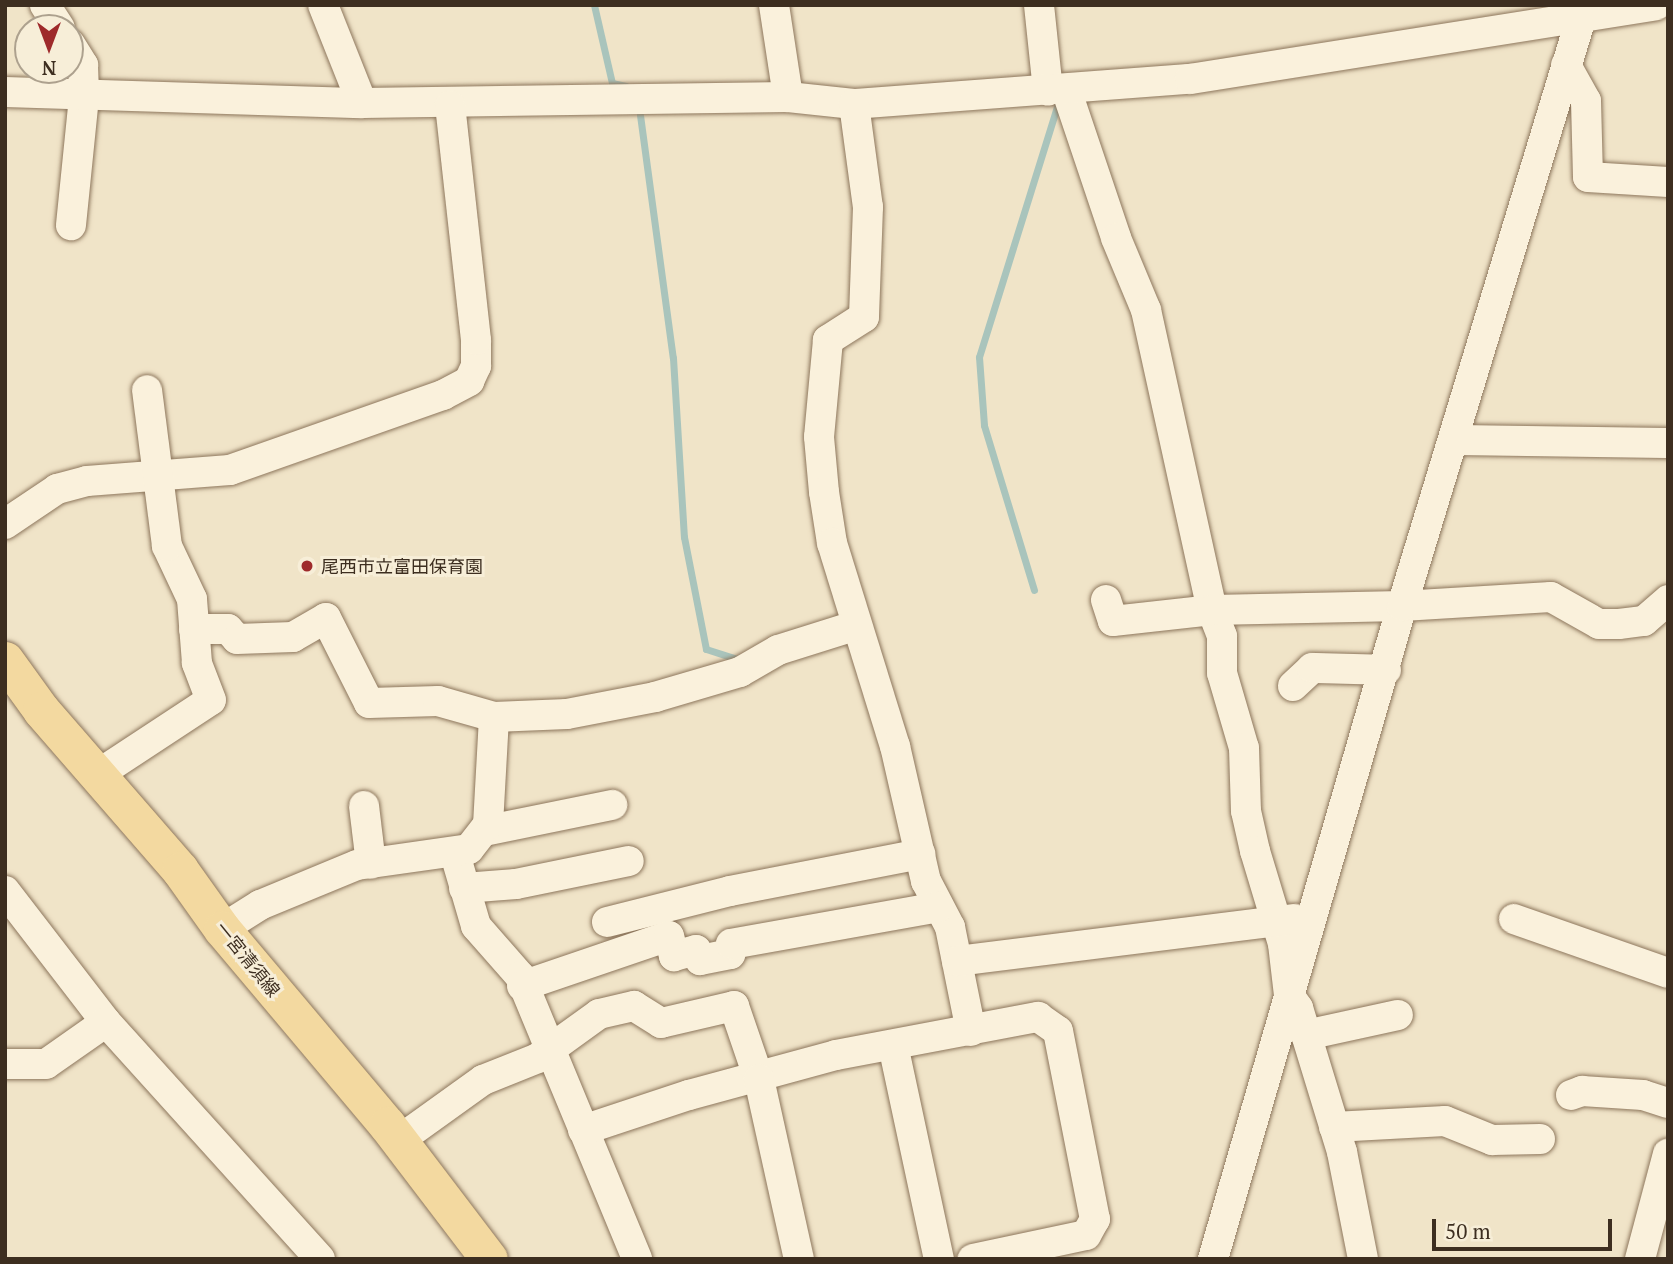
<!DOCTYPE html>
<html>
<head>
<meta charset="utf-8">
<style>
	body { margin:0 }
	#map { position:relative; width:1673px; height:1264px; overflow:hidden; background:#f0e4c8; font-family:"PT Serif","Noto Sans JP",serif }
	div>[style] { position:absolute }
	.stream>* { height:7px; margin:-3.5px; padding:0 3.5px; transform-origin:3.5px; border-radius:3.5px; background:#a9c4bc }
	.roads { filter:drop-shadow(0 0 2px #8d765c) drop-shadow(0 0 2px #8d765c) }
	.minor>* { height:30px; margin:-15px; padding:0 15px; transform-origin:15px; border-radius:15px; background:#faf1dc }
	.major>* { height:37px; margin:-18.5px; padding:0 18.5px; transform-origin:18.5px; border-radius:18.5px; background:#f3d9a0 }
	.dots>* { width:19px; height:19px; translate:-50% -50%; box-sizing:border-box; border:4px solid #f7eed8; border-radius:50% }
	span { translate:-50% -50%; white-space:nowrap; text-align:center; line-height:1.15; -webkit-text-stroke:6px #f7eed8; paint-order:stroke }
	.poi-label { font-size:18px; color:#3d2e20 }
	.left { translate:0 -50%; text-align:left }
	.street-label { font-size:18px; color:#3d2e20 }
	.frame { position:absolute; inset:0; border:7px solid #3d2e20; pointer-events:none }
	.north { position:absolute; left:14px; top:14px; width:70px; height:70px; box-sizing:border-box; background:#f7eed8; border:2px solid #ada18e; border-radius:50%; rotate:180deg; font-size:19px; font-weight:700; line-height:28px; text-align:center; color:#3d2e20 }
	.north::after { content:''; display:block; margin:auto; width:24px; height:32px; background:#9e2a2b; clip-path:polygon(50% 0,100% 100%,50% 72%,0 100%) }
	.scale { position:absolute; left:1432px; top:1219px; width:180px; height:32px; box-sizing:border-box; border:4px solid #3d2e20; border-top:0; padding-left:9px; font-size:21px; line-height:24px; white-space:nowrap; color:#3d2e20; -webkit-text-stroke:5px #f7eed8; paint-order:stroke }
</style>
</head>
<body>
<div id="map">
	<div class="stream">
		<div style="left:594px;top:5px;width:80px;rotate:77deg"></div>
		<div style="left:612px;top:83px;width:14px;rotate:12deg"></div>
		<div style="left:640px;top:115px;width:245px;rotate:82.3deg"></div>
		<div style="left:673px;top:358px;width:179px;rotate:86.5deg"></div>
		<div style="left:684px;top:537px;width:114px;rotate:78.9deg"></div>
		<div style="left:706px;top:649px;width:33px;rotate:18deg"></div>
		<div style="left:1034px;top:590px;width:172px;rotate:-106.9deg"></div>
		<div style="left:984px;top:425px;width:68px;rotate:-94.2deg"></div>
		<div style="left:979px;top:357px;width:265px;rotate:-72.7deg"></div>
	</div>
	<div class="roads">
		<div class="minor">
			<div style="left:45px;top:5px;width:27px;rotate:57deg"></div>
			<div style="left:323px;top:5px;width:105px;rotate:68.3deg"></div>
			<div style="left:774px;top:5px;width:93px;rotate:81.3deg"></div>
			<div style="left:1039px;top:5px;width:86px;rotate:84deg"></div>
			<div style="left:70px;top:44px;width:25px;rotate:58deg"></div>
			<div style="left:83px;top:65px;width:32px;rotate:88deg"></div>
			<div style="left:84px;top:97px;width:129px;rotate:95.8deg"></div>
			<div style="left:1566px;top:65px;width:41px;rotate:60.9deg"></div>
			<div style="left:1586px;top:101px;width:76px;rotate:88.5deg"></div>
			<div style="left:1588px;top:177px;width:80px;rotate:3.6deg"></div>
			<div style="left:1066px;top:89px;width:157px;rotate:71.4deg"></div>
			<div style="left:1116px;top:238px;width:78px;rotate:67.4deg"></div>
			<div style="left:1146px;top:310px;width:307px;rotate:77.6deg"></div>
			<div style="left:1212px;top:610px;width:28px;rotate:69deg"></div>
			<div style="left:1222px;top:636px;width:37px;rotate:90deg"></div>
			<div style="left:1222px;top:673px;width:78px;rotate:73.7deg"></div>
			<div style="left:1244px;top:748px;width:63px;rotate:88.2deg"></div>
			<div style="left:1246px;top:811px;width:41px;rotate:77.3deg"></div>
			<div style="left:1255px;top:851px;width:97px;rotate:73.2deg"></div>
			<div style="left:1283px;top:944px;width:51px;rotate:83.3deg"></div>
			<div style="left:1289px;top:995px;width:16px;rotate:55deg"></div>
			<div style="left:1298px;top:1008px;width:151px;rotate:73deg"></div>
			<div style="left:1342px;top:1152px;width:109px;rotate:78.9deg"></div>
			<div style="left:5px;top:92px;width:357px;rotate:1.8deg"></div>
			<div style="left:362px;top:103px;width:426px;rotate:-0.8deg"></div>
			<div style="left:788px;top:97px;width:66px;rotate:6.1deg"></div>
			<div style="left:854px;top:104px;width:337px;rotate:-4.3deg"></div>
			<div style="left:1190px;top:79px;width:472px;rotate:-9deg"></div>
			<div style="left:854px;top:104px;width:104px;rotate:82.3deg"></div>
			<div style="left:868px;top:207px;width:110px;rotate:92.1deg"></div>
			<div style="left:864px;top:317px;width:43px;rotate:147.4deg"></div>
			<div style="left:828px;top:340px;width:97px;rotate:95.3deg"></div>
			<div style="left:819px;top:437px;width:55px;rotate:84.8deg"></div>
			<div style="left:824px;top:492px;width:52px;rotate:81.1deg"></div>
			<div style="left:832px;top:543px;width:213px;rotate:72.8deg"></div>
			<div style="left:895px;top:746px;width:139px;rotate:77.1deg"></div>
			<div style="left:926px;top:881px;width:52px;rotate:62.4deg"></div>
			<div style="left:950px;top:927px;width:106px;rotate:78.6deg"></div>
			<div style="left:1455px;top:440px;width:213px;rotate:0.8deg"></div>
			<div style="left:5px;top:524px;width:63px;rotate:-33.9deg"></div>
			<div style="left:57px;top:489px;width:31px;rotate:-15deg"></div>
			<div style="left:87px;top:481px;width:143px;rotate:-4.4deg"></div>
			<div style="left:230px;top:470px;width:226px;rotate:-19.4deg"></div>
			<div style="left:443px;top:395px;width:30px;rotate:-28deg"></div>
			<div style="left:469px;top:381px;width:17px;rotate:-65deg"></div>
			<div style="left:476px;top:366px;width:26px;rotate:-90deg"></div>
			<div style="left:476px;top:340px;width:236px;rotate:-96.3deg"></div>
			<div style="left:1106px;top:600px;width:22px;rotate:72deg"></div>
			<div style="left:1113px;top:621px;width:100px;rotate:-6.3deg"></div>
			<div style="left:1212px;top:610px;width:190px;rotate:-1.2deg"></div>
			<div style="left:1402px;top:606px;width:149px;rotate:-3.5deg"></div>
			<div style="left:1551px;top:597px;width:55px;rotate:29.4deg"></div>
			<div style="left:1599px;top:624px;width:20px"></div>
			<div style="left:1619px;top:624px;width:25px;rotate:-7deg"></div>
			<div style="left:1644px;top:621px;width:32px;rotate:-41deg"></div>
			<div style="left:194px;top:629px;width:34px"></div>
			<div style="left:228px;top:629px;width:13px;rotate:48deg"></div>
			<div style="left:237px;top:639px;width:56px;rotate:-2deg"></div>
			<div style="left:293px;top:637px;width:38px;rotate:-30deg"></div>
			<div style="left:326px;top:618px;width:95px;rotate:63.2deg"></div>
			<div style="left:369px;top:703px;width:69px;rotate:-1.7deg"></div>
			<div style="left:438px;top:701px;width:58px;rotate:15.9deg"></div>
			<div style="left:1293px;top:686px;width:26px;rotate:-43deg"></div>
			<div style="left:1312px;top:668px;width:74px;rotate:1.5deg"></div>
			<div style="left:97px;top:775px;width:136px;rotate:-33.3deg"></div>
			<div style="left:211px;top:700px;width:40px;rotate:-111deg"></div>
			<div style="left:197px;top:663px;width:64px;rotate:-94.5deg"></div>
			<div style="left:192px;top:599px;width:59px;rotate:-115.3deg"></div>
			<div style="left:167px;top:546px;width:157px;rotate:-97.3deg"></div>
			<div style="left:364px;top:806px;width:58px;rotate:83.1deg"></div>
			<div style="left:484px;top:831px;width:131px;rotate:-11.5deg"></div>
			<div style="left:455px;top:854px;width:75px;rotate:73.7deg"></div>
			<div style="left:476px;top:926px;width:67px;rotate:48.7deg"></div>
			<div style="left:520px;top:976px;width:306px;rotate:67.5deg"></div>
			<div style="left:464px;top:888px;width:52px;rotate:-4.4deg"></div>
			<div style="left:516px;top:884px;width:115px;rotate:-11.5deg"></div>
			<div style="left:5px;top:891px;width:165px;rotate:52.4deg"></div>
			<div style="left:106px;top:1022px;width:319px;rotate:47.9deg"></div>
			<div style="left:1514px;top:919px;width:163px;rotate:19.3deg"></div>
			<div style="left:607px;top:922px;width:127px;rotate:-14.1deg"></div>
			<div style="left:730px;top:891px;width:194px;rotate:-11deg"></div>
			<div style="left:222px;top:929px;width:45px;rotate:-32.3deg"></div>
			<div style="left:260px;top:905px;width:105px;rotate:-22.4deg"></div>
			<div style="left:357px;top:865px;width:113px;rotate:-8.1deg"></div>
			<div style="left:469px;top:849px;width:31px;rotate:-52deg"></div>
			<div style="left:488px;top:825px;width:108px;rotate:-86.8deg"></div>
			<div style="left:494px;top:717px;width:73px;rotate:-2.4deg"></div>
			<div style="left:567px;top:714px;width:90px;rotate:-10.9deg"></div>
			<div style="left:655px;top:697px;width:89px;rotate:-16.4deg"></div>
			<div style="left:740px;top:672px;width:44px;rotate:-30.1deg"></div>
			<div style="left:778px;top:650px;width:80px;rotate:-17.5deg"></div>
			<div style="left:957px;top:961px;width:340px;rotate:-7.1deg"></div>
			<div style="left:522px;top:986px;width:155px;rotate:-18.8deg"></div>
			<div style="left:669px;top:936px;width:21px;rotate:76deg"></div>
			<div style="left:674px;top:956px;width:23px;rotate:-15deg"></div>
			<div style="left:696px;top:950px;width:11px;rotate:68deg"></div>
			<div style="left:700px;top:960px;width:31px;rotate:-11deg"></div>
			<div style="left:730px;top:954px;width:10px;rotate:-84deg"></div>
			<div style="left:731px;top:944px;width:211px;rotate:-10.1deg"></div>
			<div style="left:1306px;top:1035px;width:94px;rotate:-12.3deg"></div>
			<div style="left:893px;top:1045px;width:219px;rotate:77.9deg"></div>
			<div style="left:5px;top:1064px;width:41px"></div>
			<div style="left:46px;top:1064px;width:73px;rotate:-35deg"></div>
			<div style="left:1571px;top:1095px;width:12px;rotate:-20deg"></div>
			<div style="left:1582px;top:1091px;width:61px;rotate:3.8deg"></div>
			<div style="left:1643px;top:1095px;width:26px;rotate:18deg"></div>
			<div style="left:1334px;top:1127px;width:111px;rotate:-3.1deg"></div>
			<div style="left:1445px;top:1121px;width:51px;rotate:22deg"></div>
			<div style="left:1492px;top:1140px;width:48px;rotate:-1.2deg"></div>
			<div style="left:583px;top:1130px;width:112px;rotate:-18.3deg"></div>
			<div style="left:689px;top:1095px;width:152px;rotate:-15.2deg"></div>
			<div style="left:836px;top:1055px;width:206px;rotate:-10.7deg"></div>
			<div style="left:1038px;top:1017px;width:24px;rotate:35deg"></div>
			<div style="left:1058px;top:1031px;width:192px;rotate:78.9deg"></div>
			<div style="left:1095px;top:1219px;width:18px;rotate:119deg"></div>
			<div style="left:1086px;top:1235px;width:116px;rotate:168deg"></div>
			<div style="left:398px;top:1141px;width:105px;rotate:-35.7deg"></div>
			<div style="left:483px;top:1080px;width:59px;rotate:-21.8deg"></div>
			<div style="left:538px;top:1058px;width:75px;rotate:-35.8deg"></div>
			<div style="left:599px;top:1014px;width:36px;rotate:-13deg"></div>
			<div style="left:634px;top:1006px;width:32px;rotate:32deg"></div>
			<div style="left:661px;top:1023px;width:75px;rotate:-13.1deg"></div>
			<div style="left:734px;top:1006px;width:77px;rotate:71.1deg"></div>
			<div style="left:759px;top:1079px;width:184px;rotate:77.5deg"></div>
			<div style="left:1213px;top:1259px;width:680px;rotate:-73.86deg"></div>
			<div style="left:1402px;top:606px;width:628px;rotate:-73.06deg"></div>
			<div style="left:1640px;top:1259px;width:109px;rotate:-75.1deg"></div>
		</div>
		<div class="major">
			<div style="left:5px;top:660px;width:62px;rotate:54.2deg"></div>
			<div style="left:41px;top:710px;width:212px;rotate:49deg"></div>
			<div style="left:180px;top:870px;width:72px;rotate:54.6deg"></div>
			<div style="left:222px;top:929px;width:256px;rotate:49.9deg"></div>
			<div style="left:387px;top:1125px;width:168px;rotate:52.7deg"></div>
		</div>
	</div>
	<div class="dots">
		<div style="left:307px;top:566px;background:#9e2a2b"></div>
	</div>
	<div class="poi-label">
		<span class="left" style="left:321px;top:566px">尾西市立富田保育園</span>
	</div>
	<div class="street-label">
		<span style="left:248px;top:959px;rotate:51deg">一宮清須線</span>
	</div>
	<div class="frame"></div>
	<div class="north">N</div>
	<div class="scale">50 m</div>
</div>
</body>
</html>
